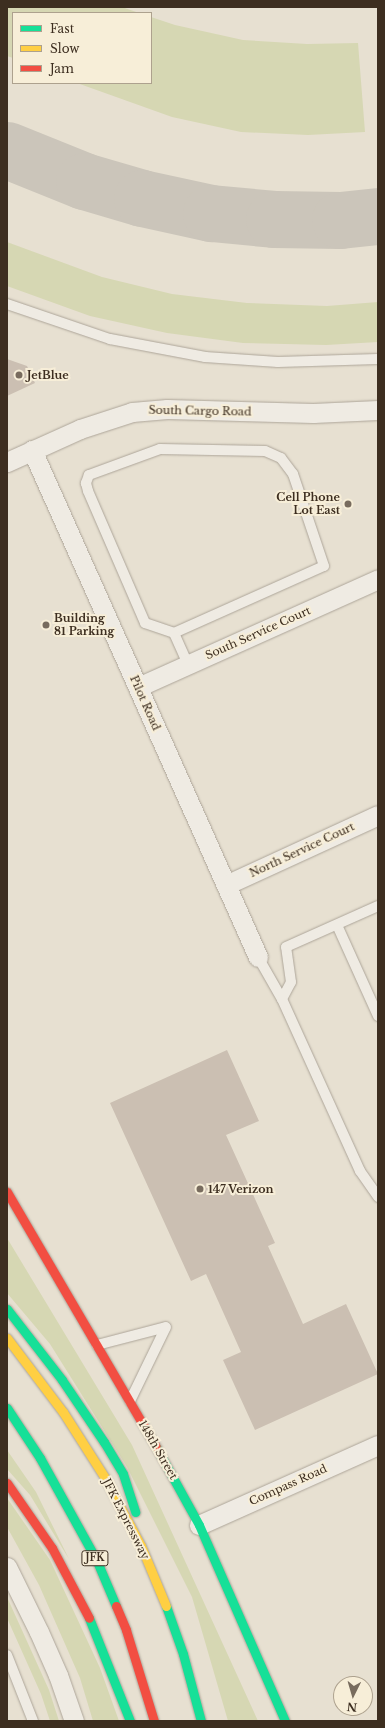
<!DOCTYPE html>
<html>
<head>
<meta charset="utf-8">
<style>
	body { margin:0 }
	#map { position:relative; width:385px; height:1728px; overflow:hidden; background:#e7e0d1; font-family:"Libre Baskerville",serif }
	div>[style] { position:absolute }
	.green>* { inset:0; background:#d6d7b3 }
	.taxiway>* { height:57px; margin:-28.5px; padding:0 28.5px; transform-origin:28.5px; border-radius:28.5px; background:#cbc5ba }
	.building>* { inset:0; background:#cbbfb2 }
	.roads { filter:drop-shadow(0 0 1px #ada599) drop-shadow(0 0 1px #ada599) }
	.lane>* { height:10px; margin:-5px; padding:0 5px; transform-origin:5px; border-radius:5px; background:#efebe3 }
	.street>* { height:19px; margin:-9.5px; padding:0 9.5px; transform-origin:9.5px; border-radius:9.5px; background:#efebe3 }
	.fast>* { height:9px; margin:-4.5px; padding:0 4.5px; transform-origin:4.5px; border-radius:4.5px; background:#16e098 }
	.slow>* { height:9px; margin:-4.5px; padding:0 4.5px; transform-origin:4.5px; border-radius:4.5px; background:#ffcf43 }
	.jam>* { height:9px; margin:-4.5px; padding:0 4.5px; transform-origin:4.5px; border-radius:4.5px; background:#f24e42 }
	.dots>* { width:11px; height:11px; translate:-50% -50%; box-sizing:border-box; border:2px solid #f7eed8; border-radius:50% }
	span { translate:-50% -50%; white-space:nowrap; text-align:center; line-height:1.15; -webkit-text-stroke:4px #f7eed8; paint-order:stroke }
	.shield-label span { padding:1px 3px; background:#f7eed8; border:1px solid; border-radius:3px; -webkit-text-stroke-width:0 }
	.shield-label { font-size:10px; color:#3d2e20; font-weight:700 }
	.poi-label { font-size:11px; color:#3d2e20; font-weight:700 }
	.left { translate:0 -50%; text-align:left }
	.right { translate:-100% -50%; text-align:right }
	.street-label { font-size:11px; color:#3d2e20 }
	.frame { position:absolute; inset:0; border:8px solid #3d2e20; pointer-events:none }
	.legend { position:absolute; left:12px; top:12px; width:140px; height:72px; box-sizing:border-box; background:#f7eed8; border:1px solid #ada18e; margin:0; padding:5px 7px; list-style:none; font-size:12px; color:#3d2e20 }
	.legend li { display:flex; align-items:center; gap:8px; height:20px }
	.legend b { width:20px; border:1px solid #ada18e }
	.north { position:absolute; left:333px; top:1676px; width:40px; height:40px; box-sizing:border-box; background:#f7eed8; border:1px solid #ada18e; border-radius:50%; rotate:185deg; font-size:11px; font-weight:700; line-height:16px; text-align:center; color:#3d2e20 }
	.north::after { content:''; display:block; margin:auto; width:14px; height:18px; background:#786c5e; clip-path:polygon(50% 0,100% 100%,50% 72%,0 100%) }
</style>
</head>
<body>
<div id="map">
	<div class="green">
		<div style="clip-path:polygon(7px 7px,122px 7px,139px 13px,13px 13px,13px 58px,7px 56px)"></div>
		<div style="clip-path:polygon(151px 17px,175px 25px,243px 40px,307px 44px,358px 43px,365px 132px,308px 135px,241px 132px,172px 117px,77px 83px,151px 83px)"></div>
		<div style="clip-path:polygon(7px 242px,102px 277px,172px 294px,247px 303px,327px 306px,378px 302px,378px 342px,326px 345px,243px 343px,167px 333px,90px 316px,7px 286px)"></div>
		<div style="clip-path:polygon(7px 1238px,132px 1445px,258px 1721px,228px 1721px,192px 1597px,127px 1467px,50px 1344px,7px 1293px)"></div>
		<div style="clip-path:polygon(7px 1450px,36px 1492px,69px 1559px,30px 1495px,7px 1469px)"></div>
		<div style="clip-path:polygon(7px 1498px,50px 1560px,100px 1668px,119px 1721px,93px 1721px,80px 1678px,39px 1585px,7px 1527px)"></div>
		<div style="clip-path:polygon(7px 1597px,49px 1690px,59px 1721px,50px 1721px,41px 1694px,7px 1618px)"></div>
	</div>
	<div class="taxiway">
		<div style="left:7px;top:150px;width:83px;rotate:21.9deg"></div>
		<div style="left:84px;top:181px;width:60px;rotate:16.3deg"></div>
		<div style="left:142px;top:198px;width:71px;rotate:12.3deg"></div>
		<div style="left:211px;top:213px;width:63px;rotate:5.4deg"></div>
		<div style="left:274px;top:219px;width:66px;rotate:0.9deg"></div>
		<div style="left:340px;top:220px;width:38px;rotate:-6deg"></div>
	</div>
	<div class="building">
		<div style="clip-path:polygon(7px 359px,27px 366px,35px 383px,7px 396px)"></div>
		<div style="clip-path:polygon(227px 1050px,259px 1121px,226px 1135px,275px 1243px,268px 1246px,303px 1324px,346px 1304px,378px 1374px,255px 1430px,223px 1360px,241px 1352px,206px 1274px,191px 1281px,110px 1103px)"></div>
	</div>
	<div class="roads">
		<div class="lane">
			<div style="left:7px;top:304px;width:109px;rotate:18.8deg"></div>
			<div style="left:110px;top:339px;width:97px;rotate:10.7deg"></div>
			<div style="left:205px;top:357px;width:73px;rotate:3.9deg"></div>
			<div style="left:278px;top:362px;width:100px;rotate:-1.7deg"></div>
			<div style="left:174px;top:633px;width:164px;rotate:-24.1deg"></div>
			<div style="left:324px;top:566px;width:97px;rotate:-108.6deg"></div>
			<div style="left:293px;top:474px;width:20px;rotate:-127deg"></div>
			<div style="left:281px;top:458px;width:17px;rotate:-156deg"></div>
			<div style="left:265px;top:451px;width:105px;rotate:-178.9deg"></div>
			<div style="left:160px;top:449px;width:76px;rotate:159.9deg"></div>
			<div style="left:89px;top:475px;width:9px;rotate:111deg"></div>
			<div style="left:86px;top:483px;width:8px;rotate:76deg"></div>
			<div style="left:88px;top:491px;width:144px;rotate:66.6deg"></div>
			<div style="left:145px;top:623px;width:31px;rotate:19deg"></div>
			<div style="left:174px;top:633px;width:34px;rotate:66deg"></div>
			<div style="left:337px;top:925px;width:100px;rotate:65.7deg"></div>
			<div style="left:258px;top:957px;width:48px;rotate:60.3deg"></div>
			<div style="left:282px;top:999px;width:189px;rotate:65.6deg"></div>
			<div style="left:360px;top:1171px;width:32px;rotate:55deg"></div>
			<div style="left:282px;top:999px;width:19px;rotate:-62deg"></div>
			<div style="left:291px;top:982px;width:35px;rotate:-98deg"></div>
			<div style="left:286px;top:947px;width:101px;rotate:-24deg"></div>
			<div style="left:97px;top:1345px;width:71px;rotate:-14.6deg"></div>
			<div style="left:130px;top:1401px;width:82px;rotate:-64.1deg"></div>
			<div style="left:7px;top:1655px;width:71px;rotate:68.5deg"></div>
		</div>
		<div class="street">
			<div style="left:32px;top:450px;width:555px;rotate:65.97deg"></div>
			<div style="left:7px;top:462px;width:80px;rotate:-24.3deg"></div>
			<div style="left:80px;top:429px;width:55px;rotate:-18.1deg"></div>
			<div style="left:132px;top:412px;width:35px;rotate:-5deg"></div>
			<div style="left:167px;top:409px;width:146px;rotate:1.6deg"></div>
			<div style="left:313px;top:413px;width:65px;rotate:-2.6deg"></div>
			<div style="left:138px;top:687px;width:263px;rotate:-24.2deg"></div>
			<div style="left:226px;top:885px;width:167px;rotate:-24.7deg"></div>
			<div style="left:199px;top:1525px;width:196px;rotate:-24.1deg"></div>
			<div style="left:7px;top:1567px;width:72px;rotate:63.8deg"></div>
			<div style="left:39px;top:1632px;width:47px;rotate:66.2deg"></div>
			<div style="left:58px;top:1675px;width:49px;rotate:70.8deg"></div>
		</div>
		<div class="fast">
			<div style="left:7px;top:1309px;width:90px;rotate:52.2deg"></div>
			<div style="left:62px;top:1380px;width:75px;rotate:55.9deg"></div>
			<div style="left:104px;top:1442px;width:37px;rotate:59deg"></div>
			<div style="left:123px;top:1474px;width:40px;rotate:72deg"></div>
			<div style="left:7px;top:1408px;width:60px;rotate:56.6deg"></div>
			<div style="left:40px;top:1458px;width:115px;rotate:61deg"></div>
			<div style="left:96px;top:1559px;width:51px;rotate:66.9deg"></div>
			<div style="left:156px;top:1447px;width:89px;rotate:61.1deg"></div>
			<div style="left:199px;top:1525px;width:214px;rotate:66.3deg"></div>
			<div style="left:166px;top:1606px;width:51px;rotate:70.5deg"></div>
			<div style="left:183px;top:1654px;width:69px;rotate:75deg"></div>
			<div style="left:89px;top:1618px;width:111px;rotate:68.3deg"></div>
		</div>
		<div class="slow">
			<div style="left:7px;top:1338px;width:93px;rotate:52.9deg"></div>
			<div style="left:63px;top:1412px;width:78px;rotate:57.5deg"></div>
			<div style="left:105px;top:1478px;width:77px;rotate:62.1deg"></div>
			<div style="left:141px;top:1546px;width:65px;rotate:67.4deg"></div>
		</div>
		<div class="jam">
			<div style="left:7px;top:1192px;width:295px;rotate:59.7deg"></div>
			<div style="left:7px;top:1483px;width:79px;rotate:55.3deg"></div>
			<div style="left:52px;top:1548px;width:79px;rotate:62.1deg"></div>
			<div style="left:116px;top:1606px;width:26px;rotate:67deg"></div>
			<div style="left:126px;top:1630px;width:95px;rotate:72.9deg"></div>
		</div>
	</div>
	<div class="dots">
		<div style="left:19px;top:375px;background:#786c5e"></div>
		<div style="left:348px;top:504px;background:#786c5e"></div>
		<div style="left:46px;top:625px;background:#786c5e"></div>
		<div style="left:200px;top:1189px;background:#786c5e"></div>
	</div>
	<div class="shield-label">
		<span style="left:95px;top:1558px">JFK</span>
	</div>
	<div class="poi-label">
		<span class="left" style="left:27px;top:375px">JetBlue</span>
		<span class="right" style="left:340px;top:504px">Cell Phone<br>Lot East</span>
		<span class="left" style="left:54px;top:625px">Building<br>81 Parking</span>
		<span class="left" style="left:208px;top:1189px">147 Verizon</span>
	</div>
	<div class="street-label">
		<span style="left:200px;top:411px;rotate:1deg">South Cargo Road</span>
		<span style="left:258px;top:633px;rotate:-24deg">South Service Court</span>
		<span style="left:145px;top:703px;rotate:66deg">Pilot Road</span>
		<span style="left:302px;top:850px;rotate:-25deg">North Service Court</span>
		<span style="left:158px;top:1450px;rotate:60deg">148th Street</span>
		<span style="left:288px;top:1485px;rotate:-24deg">Compass Road</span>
		<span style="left:126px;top:1519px;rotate:63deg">JFK Expressway</span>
	</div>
	<div class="frame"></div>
	<ul class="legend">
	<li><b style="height:5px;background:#16e098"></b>Fast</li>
	<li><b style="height:5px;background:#ffcf43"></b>Slow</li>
	<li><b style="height:5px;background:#f24e42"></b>Jam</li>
	</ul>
	<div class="north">N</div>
</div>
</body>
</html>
